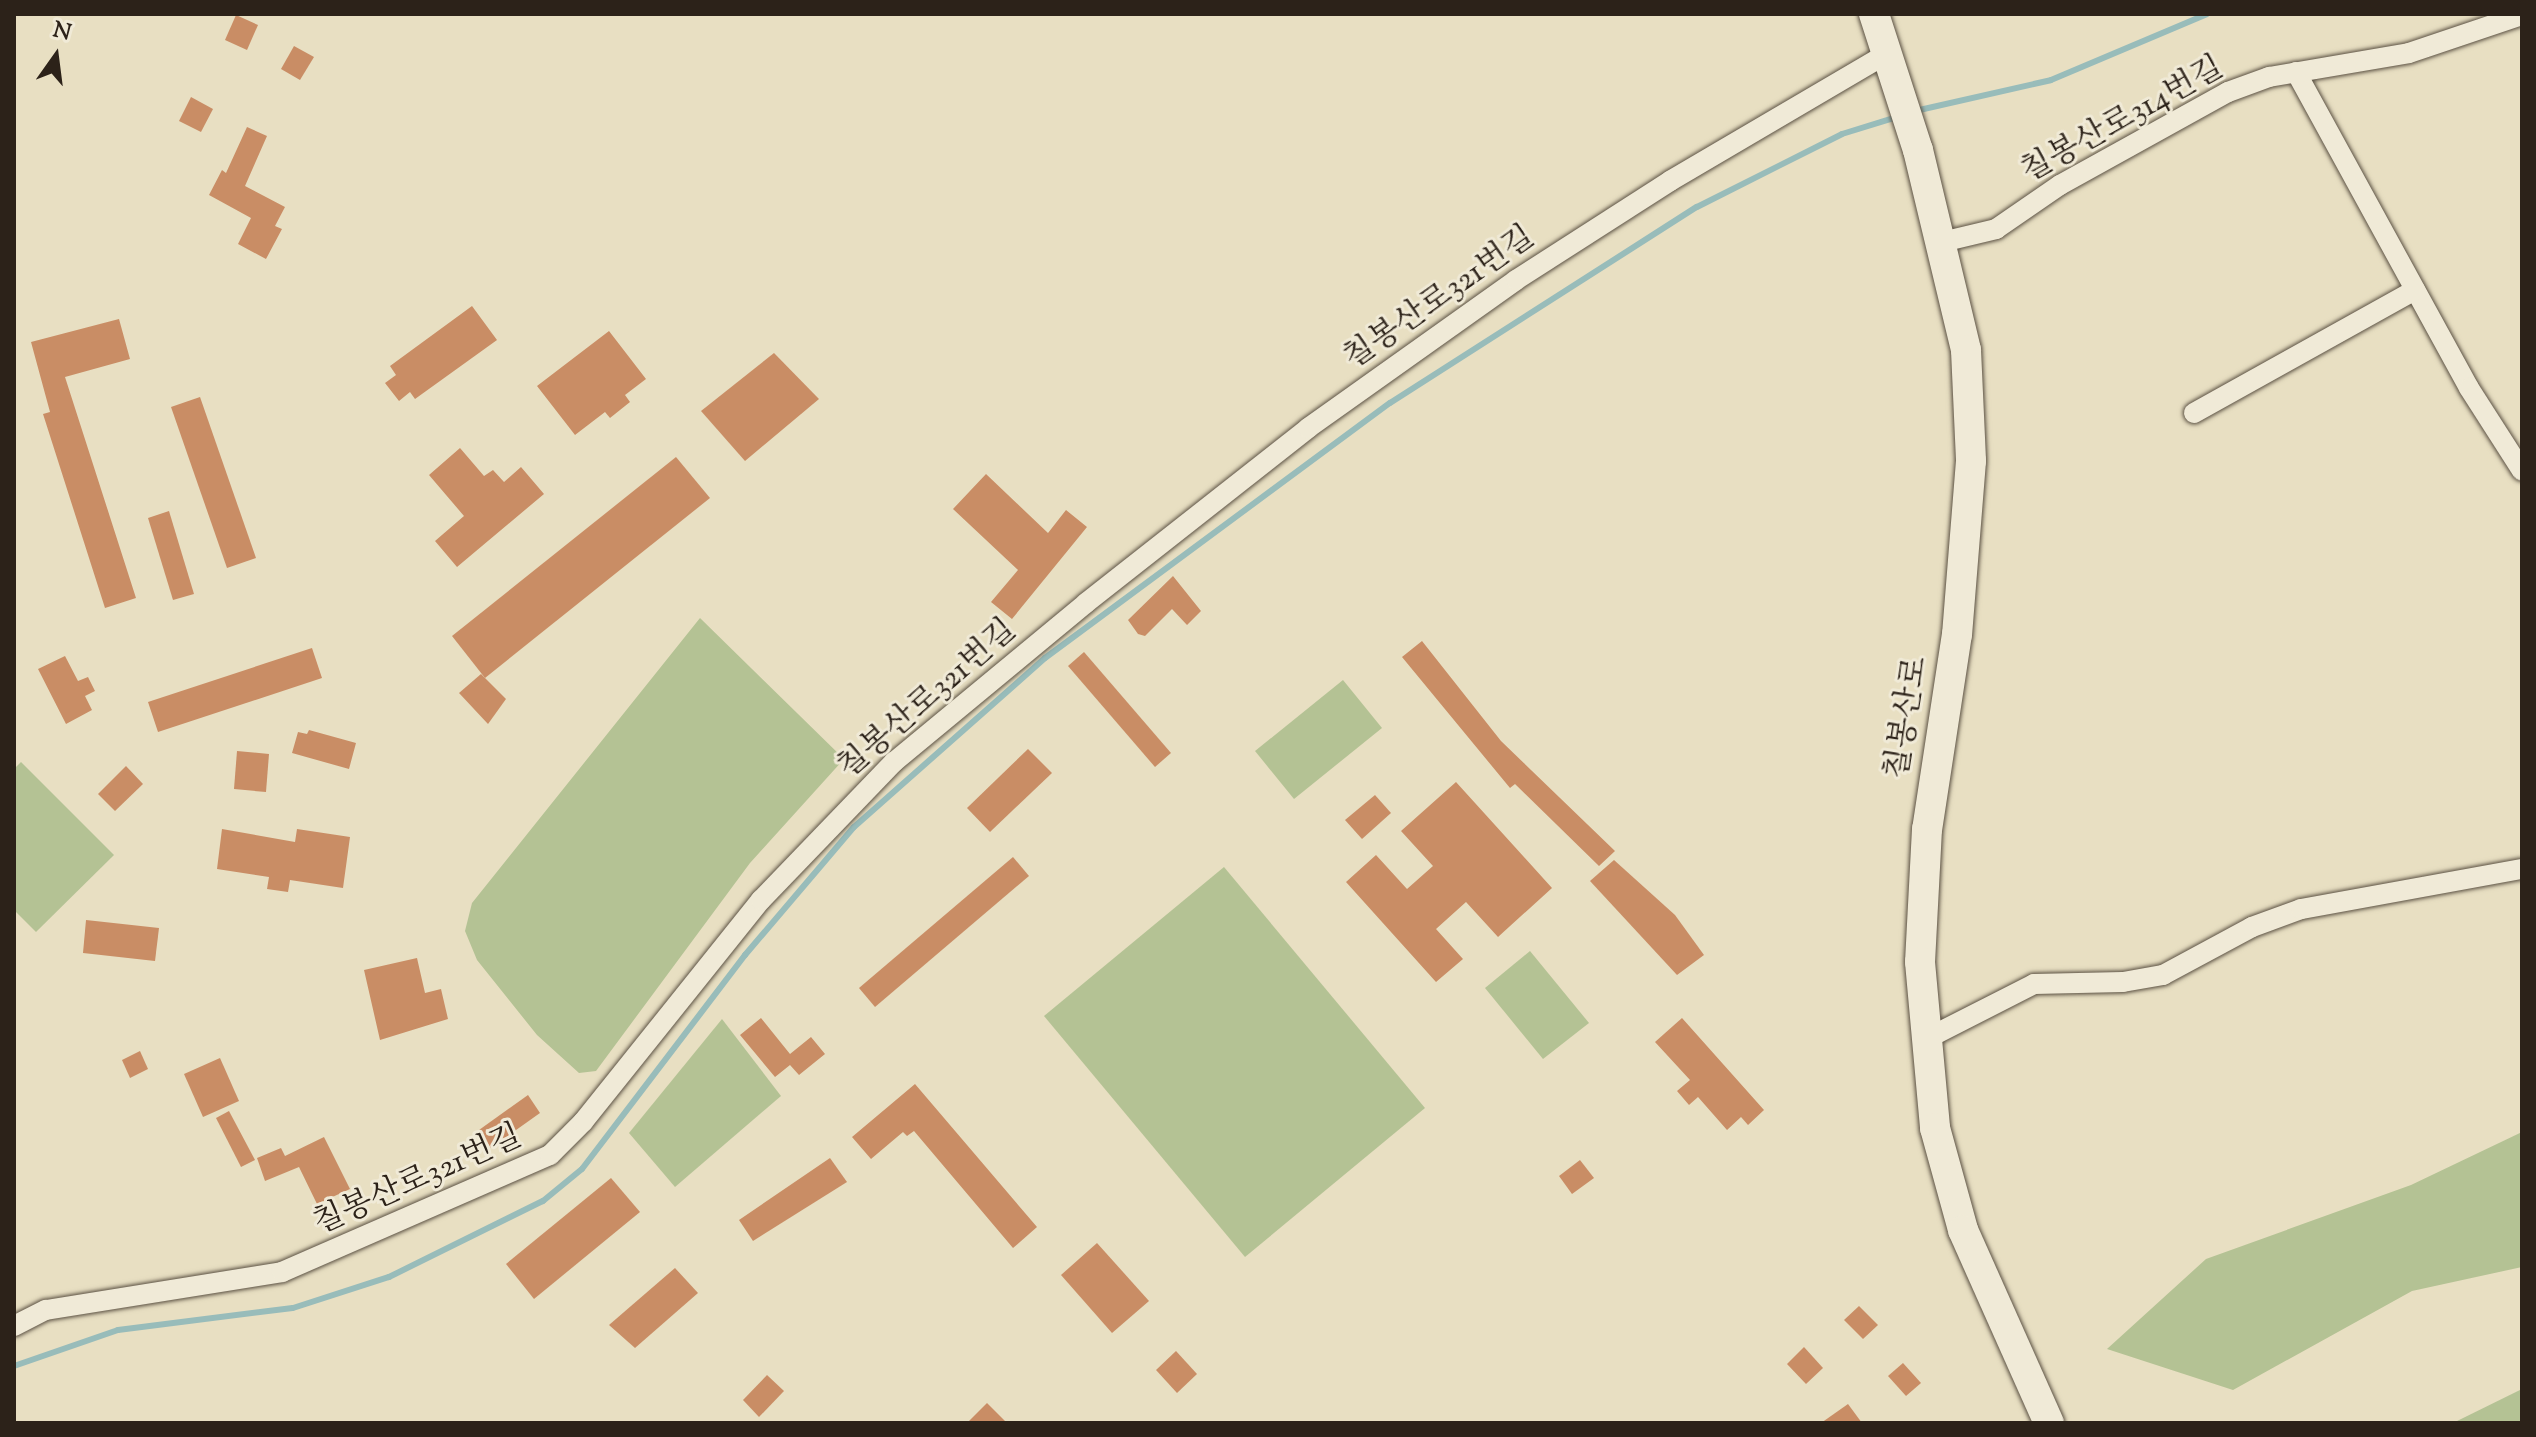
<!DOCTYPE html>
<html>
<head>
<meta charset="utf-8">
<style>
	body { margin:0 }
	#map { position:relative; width:2536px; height:1437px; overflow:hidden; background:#e8dfc2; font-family:"Sorts Mill Goudy","Noto Serif KR",serif }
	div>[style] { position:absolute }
	.green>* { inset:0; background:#b4c294 }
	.stream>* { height:6px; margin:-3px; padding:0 3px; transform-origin:3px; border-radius:3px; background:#98bcba }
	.building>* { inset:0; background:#c98d65 }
	.roads { filter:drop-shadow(0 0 2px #5b5143) drop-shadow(0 0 2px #5b5143) }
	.street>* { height:20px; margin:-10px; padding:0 10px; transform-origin:10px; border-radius:10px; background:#f0ead7 }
	.secondary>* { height:30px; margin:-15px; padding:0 15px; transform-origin:15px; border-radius:15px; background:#f0ead7 }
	span { translate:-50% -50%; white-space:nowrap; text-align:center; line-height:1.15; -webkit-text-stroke:6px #f0ead7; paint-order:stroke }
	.street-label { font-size:32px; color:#2c2219 }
	.frame { position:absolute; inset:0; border:16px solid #2c2219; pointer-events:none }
	.north { position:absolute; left:16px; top:16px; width:80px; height:80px; -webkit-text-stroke:6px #f0ead7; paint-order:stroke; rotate:14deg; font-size:22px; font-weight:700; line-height:32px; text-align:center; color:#2c2219 }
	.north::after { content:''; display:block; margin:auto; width:28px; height:36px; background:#2c2219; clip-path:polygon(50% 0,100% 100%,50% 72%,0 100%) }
</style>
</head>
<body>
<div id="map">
	<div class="green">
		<div style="clip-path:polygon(700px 618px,844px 759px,750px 863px,596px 1071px,579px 1073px,537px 1035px,477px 960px,465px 931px,472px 903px)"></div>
		<div style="clip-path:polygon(1343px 680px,1382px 728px,1294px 799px,1255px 751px)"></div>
		<div style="clip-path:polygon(21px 762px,114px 855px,36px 932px,14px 910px,14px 769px)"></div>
		<div style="clip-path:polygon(1224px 867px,1425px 1108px,1245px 1257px,1044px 1016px)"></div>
		<div style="clip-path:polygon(1530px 951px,1589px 1023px,1543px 1059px,1485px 988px)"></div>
		<div style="clip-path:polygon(722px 1019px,781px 1096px,675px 1187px,629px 1133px)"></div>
		<div style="clip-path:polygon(2522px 1132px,2522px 1267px,2412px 1291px,2233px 1390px,2107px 1349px,2206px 1259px,2411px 1185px)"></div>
		<div style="clip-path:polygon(2522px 1389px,2522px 1423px,2453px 1423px)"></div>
	</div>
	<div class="stream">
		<div style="left:1915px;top:111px;width:139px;rotate:-12.8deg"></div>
		<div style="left:2051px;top:80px;width:169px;rotate:-22.9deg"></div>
		<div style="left:14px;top:1366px;width:110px;rotate:-19.1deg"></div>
		<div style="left:118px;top:1330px;width:176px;rotate:-7.2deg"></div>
		<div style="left:293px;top:1308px;width:101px;rotate:-17.9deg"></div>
		<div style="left:389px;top:1277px;width:172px;rotate:-26.3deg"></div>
		<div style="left:543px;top:1201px;width:50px;rotate:-39.4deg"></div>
		<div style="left:582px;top:1169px;width:269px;rotate:-52.7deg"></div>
		<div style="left:745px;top:955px;width:168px;rotate:-49.6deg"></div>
		<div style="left:854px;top:827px;width:255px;rotate:-41.5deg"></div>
		<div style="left:1045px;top:658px;width:429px;rotate:-36.5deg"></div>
		<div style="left:1390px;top:403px;width:364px;rotate:-32.6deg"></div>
		<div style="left:1697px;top:207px;width:162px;rotate:-26.7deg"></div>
		<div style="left:1842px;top:134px;width:58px;rotate:-17.2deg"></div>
	</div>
	<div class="building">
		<div style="clip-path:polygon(236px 15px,258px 25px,247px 50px,225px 40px)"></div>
		<div style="clip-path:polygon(294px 46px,314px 57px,300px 80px,281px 69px)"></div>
		<div style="clip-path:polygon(191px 97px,213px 109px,201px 132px,179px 121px)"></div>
		<div style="clip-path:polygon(247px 127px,267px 136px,245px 186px,285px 207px,275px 226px,282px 229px,266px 259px,238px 244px,251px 218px,209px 195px,222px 170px,226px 173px)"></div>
		<div style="clip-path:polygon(472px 306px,497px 340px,415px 399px,410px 392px,399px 401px,385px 383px,396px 375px,390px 366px)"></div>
		<div style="clip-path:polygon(119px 319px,130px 359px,65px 377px,136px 598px,105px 608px,43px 414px,50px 412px,31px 342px)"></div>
		<div style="clip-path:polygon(609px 331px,646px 379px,625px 395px,630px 402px,610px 418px,605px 412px,575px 435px,537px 386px)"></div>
		<div style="clip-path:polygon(774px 353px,819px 399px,745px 461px,701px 411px)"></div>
		<div style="clip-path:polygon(200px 397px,256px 558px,227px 568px,171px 407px)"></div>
		<div style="clip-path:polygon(460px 448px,484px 476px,493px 470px,504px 482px,521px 467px,544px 494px,457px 567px,435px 541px,464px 516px,429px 475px)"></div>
		<div style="clip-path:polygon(676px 457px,710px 498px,485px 678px,452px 636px)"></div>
		<div style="clip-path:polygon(986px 474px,1048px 533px,1066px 510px,1087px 527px,1012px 619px,991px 602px,1018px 570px,953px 509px)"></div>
		<div style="clip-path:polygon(169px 511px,194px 594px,173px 600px,148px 518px)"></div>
		<div style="clip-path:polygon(1173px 576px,1201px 611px,1187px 625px,1172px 609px,1145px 636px,1138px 634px,1128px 620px)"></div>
		<div style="clip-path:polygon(1422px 641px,1501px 741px,1615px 851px,1599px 866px,1515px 784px,1510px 788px,1402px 657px)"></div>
		<div style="clip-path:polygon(312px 648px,322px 678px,158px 732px,148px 702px)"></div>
		<div style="clip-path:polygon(1084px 652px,1171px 753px,1155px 767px,1068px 666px)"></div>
		<div style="clip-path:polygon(65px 656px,78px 681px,88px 677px,95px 691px,85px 696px,92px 710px,66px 724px,38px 669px)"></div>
		<div style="clip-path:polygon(481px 674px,506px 699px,488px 724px,459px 693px)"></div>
		<div style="clip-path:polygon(309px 730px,356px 743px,349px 769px,292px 753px,298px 732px,307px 734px)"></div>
		<div style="clip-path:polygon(1028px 749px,1052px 773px,990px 832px,967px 808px)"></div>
		<div style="clip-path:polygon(237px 751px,269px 754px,266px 792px,234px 789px)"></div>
		<div style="clip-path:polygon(126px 766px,143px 784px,115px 811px,98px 794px)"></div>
		<div style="clip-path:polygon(1456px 782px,1552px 888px,1498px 937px,1466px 902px,1436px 929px,1463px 959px,1436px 982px,1346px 882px,1376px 855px,1407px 889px,1433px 866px,1401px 831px)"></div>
		<div style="clip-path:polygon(1375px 795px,1391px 813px,1362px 839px,1345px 820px)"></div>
		<div style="clip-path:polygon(222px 829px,295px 842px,297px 829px,350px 837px,343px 888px,290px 880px,288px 892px,267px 889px,269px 877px,217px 869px)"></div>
		<div style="clip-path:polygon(1013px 857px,1029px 876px,875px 1007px,859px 988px)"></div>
		<div style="clip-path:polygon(1614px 860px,1675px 915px,1704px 955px,1677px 975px,1590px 881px)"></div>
		<div style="clip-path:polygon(86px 920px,159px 928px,155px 961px,83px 953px)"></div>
		<div style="clip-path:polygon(417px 958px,425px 993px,441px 989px,448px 1019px,380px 1040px,364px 970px)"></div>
		<div style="clip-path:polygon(761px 1018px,790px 1054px,811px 1037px,825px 1054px,799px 1075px,790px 1065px,775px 1077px,740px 1035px)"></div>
		<div style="clip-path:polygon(1682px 1018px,1764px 1110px,1748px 1125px,1741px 1117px,1727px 1130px,1698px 1097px,1689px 1105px,1677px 1091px,1690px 1080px,1655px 1042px)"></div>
		<div style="clip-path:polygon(140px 1051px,148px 1069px,130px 1078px,122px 1060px)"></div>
		<div style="clip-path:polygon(220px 1058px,239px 1101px,203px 1117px,184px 1074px)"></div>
		<div style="clip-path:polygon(915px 1084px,1037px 1227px,1013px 1248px,914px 1131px,907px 1136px,903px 1132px,871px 1159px,852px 1137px)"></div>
		<div style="clip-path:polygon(528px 1095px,540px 1113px,491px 1148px,479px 1130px)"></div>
		<div style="clip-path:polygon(229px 1111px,255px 1160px,241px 1167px,216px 1118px)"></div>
		<div style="clip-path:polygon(324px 1137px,350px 1189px,317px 1204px,299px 1167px,265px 1181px,257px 1158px,281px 1148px,285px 1156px)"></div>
		<div style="clip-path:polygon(830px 1158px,847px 1182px,753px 1241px,739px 1220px)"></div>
		<div style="clip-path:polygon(1580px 1160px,1594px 1178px,1572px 1194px,1559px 1176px)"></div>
		<div style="clip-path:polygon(611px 1178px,640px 1212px,534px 1299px,506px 1264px)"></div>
		<div style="clip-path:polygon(1097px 1243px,1149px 1301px,1112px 1333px,1061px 1275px)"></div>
		<div style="clip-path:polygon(675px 1268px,698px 1293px,635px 1348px,609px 1325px)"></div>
		<div style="clip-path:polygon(1859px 1306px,1878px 1325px,1863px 1339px,1844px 1320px)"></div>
		<div style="clip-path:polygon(1804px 1347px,1823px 1368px,1806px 1384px,1787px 1364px)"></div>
		<div style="clip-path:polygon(1176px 1351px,1197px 1374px,1177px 1393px,1156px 1370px)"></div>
		<div style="clip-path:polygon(1903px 1363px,1921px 1383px,1906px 1396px,1888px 1376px)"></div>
		<div style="clip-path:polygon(767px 1375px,784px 1391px,759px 1417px,743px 1400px)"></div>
		<div style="clip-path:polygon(987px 1403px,1007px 1423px,967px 1423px)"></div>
		<div style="clip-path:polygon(1848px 1404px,1862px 1423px,1821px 1423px)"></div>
	</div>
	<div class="roads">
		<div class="street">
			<div style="left:2296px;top:72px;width:360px;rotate:61.3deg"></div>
			<div style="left:2469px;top:388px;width:98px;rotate:57.4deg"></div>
			<div style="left:1942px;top:242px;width:56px;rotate:-13.5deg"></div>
			<div style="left:1996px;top:229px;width:78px;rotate:-34.5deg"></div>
			<div style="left:2060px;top:185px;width:192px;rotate:-29deg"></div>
			<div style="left:2228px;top:92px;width:44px;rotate:-20.1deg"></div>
			<div style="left:2269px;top:77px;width:142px;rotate:-9.7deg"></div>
			<div style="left:2409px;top:53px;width:119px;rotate:-18.6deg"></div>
			<div style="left:2194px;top:413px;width:253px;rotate:-29.1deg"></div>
			<div style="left:1926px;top:1039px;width:121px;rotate:-27deg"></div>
			<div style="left:2034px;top:984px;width:89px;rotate:-1.3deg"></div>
			<div style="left:2123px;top:982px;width:41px;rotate:-9.9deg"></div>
			<div style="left:2163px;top:975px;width:101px;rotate:-28.3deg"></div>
			<div style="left:2252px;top:927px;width:52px;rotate:-20.2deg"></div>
			<div style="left:2301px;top:909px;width:225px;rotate:-10.3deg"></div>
			<div style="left:14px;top:1326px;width:36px;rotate:-27deg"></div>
			<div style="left:46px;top:1310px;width:239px;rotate:-9.1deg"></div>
			<div style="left:282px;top:1272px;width:292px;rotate:-23.6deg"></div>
			<div style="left:550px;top:1155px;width:47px;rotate:-45deg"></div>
			<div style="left:583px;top:1122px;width:285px;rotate:-51.3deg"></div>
			<div style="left:761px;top:900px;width:192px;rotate:-46.1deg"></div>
			<div style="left:894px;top:762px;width:249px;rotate:-39.6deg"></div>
			<div style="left:1086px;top:603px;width:283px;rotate:-38.2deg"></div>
			<div style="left:1308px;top:428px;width:255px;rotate:-35.4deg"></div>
			<div style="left:1516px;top:280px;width:183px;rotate:-32.7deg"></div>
			<div style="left:1670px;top:181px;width:253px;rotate:-30.4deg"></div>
		</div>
		<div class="secondary">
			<div style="left:1874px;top:14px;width:143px;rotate:72.1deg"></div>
			<div style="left:1918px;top:150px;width:206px;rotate:76.5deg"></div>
			<div style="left:1966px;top:350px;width:111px;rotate:87.4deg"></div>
			<div style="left:1971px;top:461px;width:174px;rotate:94.6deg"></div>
			<div style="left:1957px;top:634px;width:197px;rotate:98.7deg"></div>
			<div style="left:1927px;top:829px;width:133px;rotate:93deg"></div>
			<div style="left:1920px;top:962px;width:167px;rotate:84.8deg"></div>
			<div style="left:1935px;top:1128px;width:106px;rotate:74.6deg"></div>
			<div style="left:1963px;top:1230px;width:211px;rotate:66deg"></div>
		</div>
	</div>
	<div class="street-label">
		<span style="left:2123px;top:121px;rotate:-29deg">칠봉산로314번길</span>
		<span style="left:1440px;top:299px;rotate:-35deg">칠봉산로321번길</span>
		<span style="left:928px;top:700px;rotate:-41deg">칠봉산로321번길</span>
		<span style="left:1908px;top:718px;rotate:-81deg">칠봉산로</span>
		<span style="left:418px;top:1181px;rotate:-24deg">칠봉산로321번길</span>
	</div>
	<div class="frame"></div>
	<div class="north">N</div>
</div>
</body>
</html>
